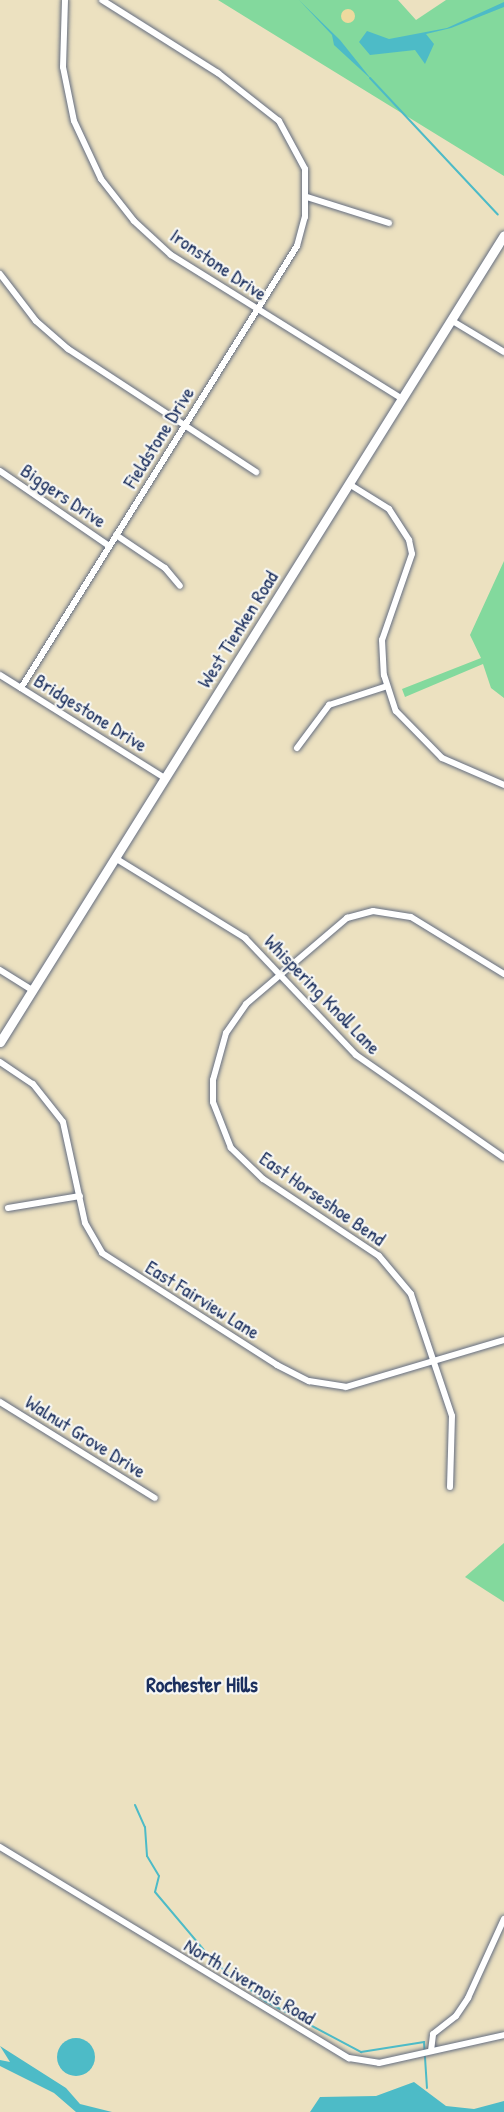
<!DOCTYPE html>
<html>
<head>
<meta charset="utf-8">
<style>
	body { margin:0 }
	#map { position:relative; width:504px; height:2112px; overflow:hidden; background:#ece1c0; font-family:"Patrick Hand",sans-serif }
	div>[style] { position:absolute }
	.green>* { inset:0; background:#83d99d }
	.sand>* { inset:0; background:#eeda9e }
	.round { border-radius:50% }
	.water>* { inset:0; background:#4dbbc7 }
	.stream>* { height:2px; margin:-1px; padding:0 1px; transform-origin:1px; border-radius:1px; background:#4dbbc7 }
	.roads { filter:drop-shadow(0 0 2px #646d80) drop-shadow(0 0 2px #646d80) }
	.street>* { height:6px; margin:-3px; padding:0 3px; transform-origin:3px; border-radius:3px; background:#fff }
	.secondary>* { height:9px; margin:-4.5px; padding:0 4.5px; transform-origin:4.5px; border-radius:4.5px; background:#fff }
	span { translate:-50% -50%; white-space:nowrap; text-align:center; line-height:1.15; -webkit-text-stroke:4.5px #f6f6f2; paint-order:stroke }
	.street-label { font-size:20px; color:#1b2f5e }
	.neighbourhood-label { font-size:21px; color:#1b2f5e; font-weight:700 }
</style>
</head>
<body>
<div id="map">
	<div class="green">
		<div style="clip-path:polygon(218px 0,398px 0,416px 20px,446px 0,504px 0,504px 176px)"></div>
		<div style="clip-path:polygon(504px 561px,504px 698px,491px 688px,483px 664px,405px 697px,402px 689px,481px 658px,470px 635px)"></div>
		<div style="clip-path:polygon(504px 1543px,504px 1602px,465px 1577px)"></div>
	</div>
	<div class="sand">
		<div class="round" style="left:341px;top:9px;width:14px;height:14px"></div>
	</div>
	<div class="water">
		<div style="clip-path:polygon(299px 0,340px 40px,372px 80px,334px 45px,332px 35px)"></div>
		<div style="clip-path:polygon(504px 2px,504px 7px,451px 28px,426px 34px,434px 44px,425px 64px,415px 50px,370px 55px,359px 42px,367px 31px,389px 39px,447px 28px)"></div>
		<div class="round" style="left:57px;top:2038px;width:38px;height:38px"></div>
		<div style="clip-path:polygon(0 2046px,66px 2088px,80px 2104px,112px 2112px,76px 2112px,54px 2093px,0 2066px,0 2060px,10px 2062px)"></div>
		<div style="clip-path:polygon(414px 2082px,446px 2106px,474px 2109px,504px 2101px,504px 2112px,310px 2112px,320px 2097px,376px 2096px)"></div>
	</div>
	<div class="stream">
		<div style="left:370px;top:78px;width:187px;rotate:46.9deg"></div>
		<div style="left:135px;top:1805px;width:24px;rotate:66deg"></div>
		<div style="left:145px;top:1827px;width:29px;rotate:86deg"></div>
		<div style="left:147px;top:1856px;width:23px;rotate:59deg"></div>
		<div style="left:159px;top:1876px;width:16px;rotate:104deg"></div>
		<div style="left:155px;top:1892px;width:93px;rotate:49.8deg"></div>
		<div style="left:215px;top:1963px;width:63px;rotate:37.2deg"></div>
		<div style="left:265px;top:2001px;width:109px;rotate:28deg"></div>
		<div style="left:361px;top:2052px;width:64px;rotate:-9deg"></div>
		<div style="left:424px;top:2042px;width:46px;rotate:86.3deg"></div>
	</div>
	<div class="roads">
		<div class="street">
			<div style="left:65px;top:0;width:67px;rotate:91.7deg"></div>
			<div style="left:63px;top:67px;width:55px;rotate:78.5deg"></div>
			<div style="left:74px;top:121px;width:64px;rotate:65deg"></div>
			<div style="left:101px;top:179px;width:53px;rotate:51.8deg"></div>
			<div style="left:134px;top:221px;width:50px;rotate:42.6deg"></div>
			<div style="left:171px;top:255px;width:272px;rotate:31.9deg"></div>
			<div style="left:307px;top:197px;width:86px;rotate:17.6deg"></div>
			<div style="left:0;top:274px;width:59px;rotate:52.5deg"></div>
			<div style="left:36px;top:321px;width:43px;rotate:41.2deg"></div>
			<div style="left:68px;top:349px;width:225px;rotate:33.2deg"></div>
			<div style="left:451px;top:320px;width:62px;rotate:31.1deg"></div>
			<div style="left:0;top:471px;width:132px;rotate:34.5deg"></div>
			<div style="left:349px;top:484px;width:47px;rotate:32deg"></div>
			<div style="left:389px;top:509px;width:37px;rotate:57deg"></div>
			<div style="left:409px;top:540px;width:14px;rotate:78deg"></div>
			<div style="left:412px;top:554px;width:91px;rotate:109.2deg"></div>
			<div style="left:382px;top:640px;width:35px;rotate:87deg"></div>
			<div style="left:384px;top:675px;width:38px;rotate:72deg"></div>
			<div style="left:396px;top:711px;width:66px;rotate:45.6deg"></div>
			<div style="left:442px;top:758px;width:68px;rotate:23.5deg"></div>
			<div style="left:116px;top:535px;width:59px;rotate:34deg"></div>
			<div style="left:165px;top:568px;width:23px;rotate:50deg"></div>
			<div style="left:0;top:675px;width:195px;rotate:32deg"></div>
			<div style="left:21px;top:688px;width:521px;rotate:-58.02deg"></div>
			<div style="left:297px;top:246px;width:30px;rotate:-75deg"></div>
			<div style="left:305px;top:217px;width:48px;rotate:-90deg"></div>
			<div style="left:305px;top:169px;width:55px;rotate:-118.4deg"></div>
			<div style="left:279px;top:121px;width:78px;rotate:-141.8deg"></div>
			<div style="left:218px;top:73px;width:137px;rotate:-147.8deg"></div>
			<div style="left:297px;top:748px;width:54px;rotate:-53.3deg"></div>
			<div style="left:329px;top:705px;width:61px;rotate:-18.1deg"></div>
			<div style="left:115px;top:858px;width:153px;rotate:31.6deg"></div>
			<div style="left:245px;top:938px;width:161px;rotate:46.5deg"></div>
			<div style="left:356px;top:1055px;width:180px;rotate:34.8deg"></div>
			<div style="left:0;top:970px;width:38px;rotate:32deg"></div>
			<div style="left:0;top:1062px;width:40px;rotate:34deg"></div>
			<div style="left:33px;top:1084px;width:48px;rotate:51.7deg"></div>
			<div style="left:63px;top:1122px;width:103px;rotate:77.7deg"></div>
			<div style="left:85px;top:1223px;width:34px;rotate:60deg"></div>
			<div style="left:102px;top:1253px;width:208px;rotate:32.6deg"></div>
			<div style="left:277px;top:1365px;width:36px;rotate:27deg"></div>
			<div style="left:309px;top:1381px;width:37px;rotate:9deg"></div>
			<div style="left:346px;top:1387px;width:165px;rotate:-16.6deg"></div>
			<div style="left:8px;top:1208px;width:73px;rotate:-9.5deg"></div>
			<div style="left:0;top:1402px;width:182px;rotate:31.8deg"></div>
			<div style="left:450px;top:1487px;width:71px;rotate:-88.4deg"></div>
			<div style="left:452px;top:1416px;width:129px;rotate:-108.6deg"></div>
			<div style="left:411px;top:1294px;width:50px;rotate:-130.1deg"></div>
			<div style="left:379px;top:1256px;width:139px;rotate:-146.4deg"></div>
			<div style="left:263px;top:1179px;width:45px;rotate:-135.9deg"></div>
			<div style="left:231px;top:1148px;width:49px;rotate:-111.4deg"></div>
			<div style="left:213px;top:1102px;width:22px;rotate:-90deg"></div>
			<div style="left:213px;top:1080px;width:49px;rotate:-74.5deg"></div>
			<div style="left:226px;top:1033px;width:35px;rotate:-55deg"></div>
			<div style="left:246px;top:1004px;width:133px;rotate:-40.4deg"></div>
			<div style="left:347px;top:918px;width:27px;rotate:-15deg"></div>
			<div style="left:373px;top:911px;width:38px;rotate:9deg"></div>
			<div style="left:411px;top:917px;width:109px;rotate:31.5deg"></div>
			<div style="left:0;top:1847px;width:408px;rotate:31.2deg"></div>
			<div style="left:349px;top:2058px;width:30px;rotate:9deg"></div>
			<div style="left:379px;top:2063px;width:128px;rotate:-12.6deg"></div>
			<div style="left:431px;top:2051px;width:17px;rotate:-83deg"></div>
			<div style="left:433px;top:2034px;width:29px;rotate:-38deg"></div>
			<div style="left:456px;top:2016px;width:22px;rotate:-56deg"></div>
			<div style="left:468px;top:1998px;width:87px;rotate:-65.5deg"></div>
		</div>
		<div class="secondary">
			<div style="left:0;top:1042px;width:951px;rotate:-58.01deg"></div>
		</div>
	</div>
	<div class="street-label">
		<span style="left:219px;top:264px;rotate:34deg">Ironstone Drive</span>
		<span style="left:158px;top:437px;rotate:-58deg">Fieldstone Drive</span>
		<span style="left:64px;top:495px;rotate:34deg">Biggers Drive</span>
		<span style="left:237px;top:629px;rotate:-58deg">West Tienken Road</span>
		<span style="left:91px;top:712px;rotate:32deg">Bridgestone Drive</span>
		<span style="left:323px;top:994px;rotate:46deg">Whispering Knoll Lane</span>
		<span style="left:323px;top:1198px;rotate:35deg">East Horseshoe Bend</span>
		<span style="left:203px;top:1299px;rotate:32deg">East Fairview Lane</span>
		<span style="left:86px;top:1436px;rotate:32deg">Walnut Grove Drive</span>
		<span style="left:250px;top:1981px;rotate:31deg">North Livernois Road</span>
	</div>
	<div class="neighbourhood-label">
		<span style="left:202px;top:1685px">Rochester Hills</span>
	</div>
</div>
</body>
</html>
